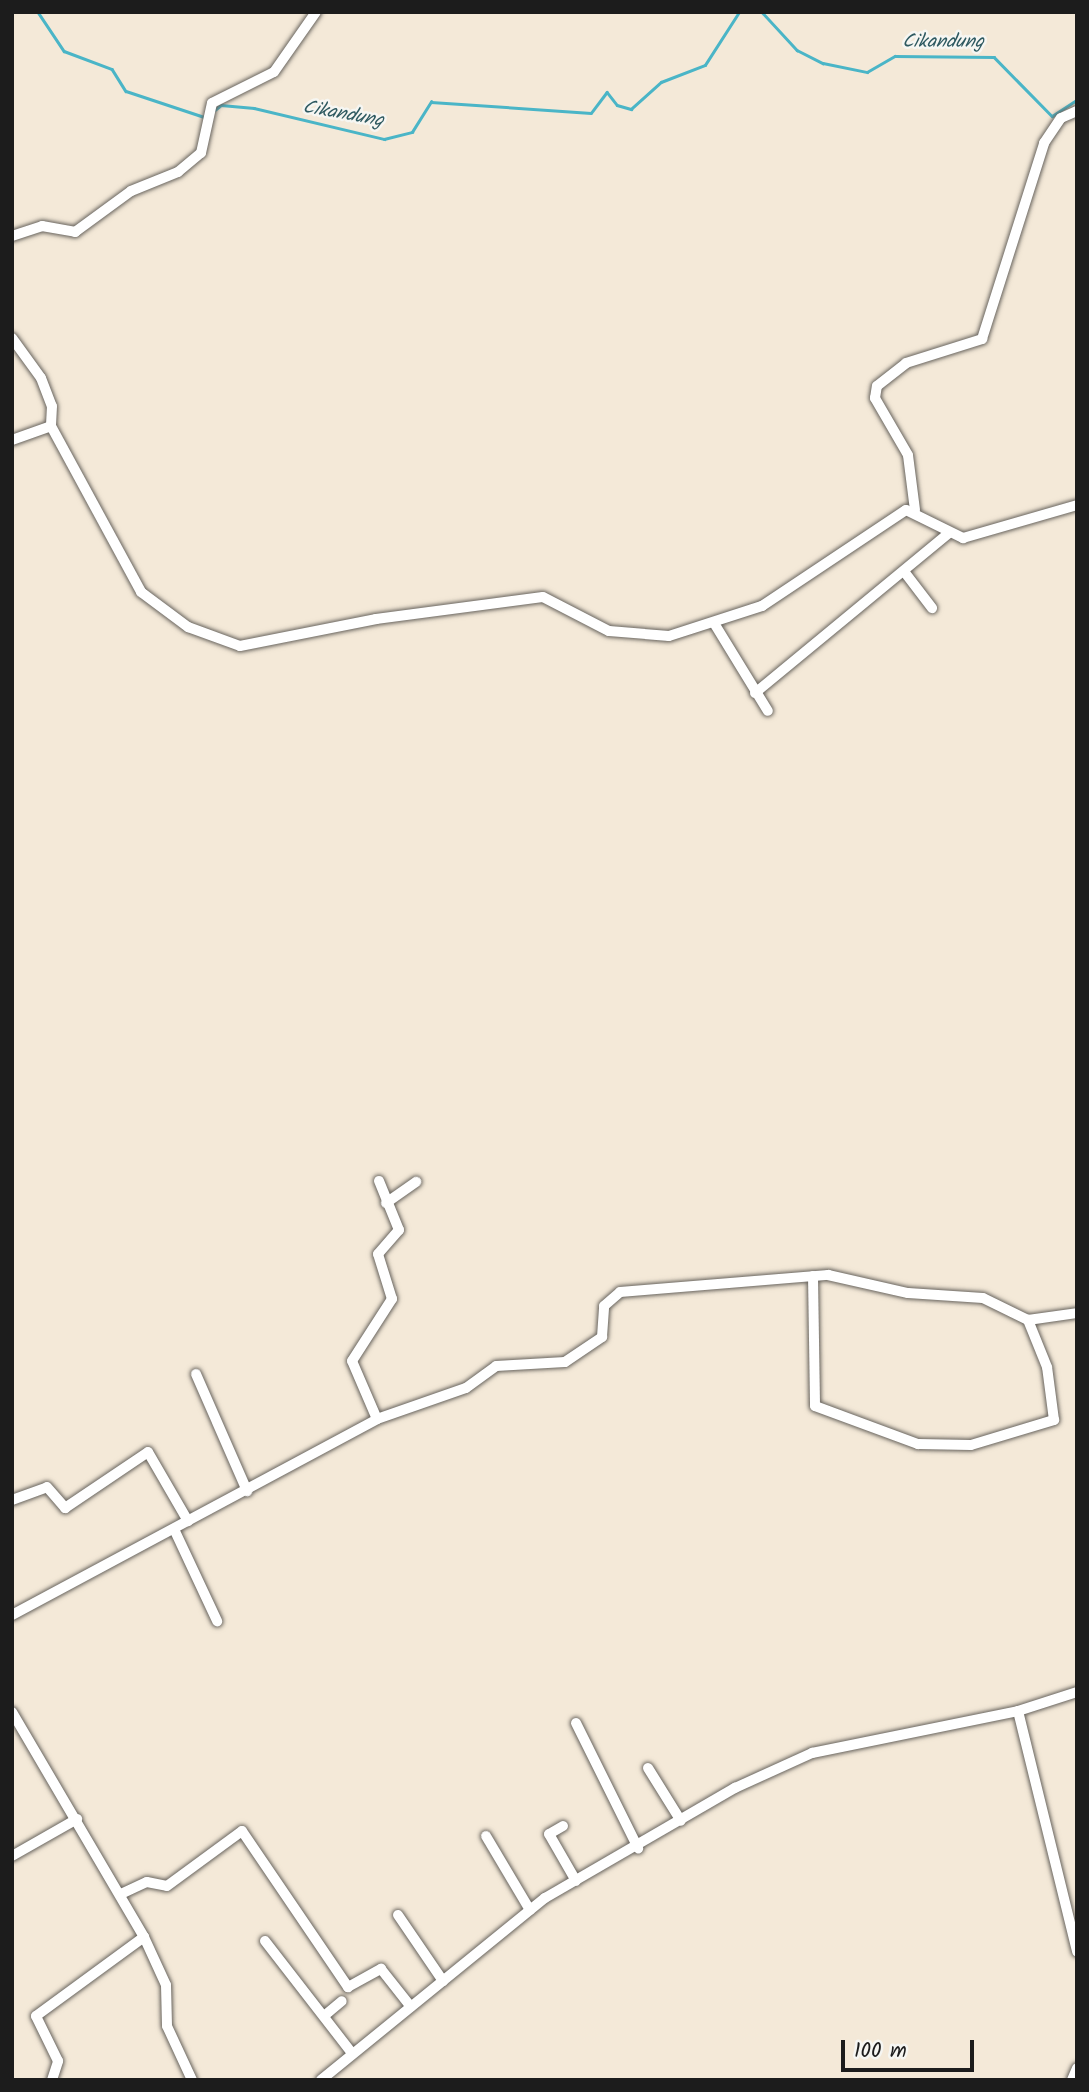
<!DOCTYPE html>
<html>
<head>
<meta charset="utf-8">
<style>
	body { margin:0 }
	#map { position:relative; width:1089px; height:2092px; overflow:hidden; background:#f4e9d8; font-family:Kalam,sans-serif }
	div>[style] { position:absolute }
	.stream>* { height:2.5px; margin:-1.25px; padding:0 1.25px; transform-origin:1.25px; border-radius:1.25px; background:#4ab5c7 }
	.roads { filter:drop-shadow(0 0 2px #68645e) drop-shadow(0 0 2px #68645e) }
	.minor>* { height:10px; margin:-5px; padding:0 5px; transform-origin:5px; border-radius:5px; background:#fff }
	span { translate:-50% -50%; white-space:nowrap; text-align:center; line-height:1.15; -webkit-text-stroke:5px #f6f6f2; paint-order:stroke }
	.water-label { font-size:19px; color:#2e5960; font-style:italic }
	.frame { position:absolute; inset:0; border:14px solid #1c1c1c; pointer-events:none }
	.scale { position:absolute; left:841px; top:2040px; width:133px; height:32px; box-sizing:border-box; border:4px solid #1c1c1c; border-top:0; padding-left:9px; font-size:21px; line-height:24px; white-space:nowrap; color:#1c1c1c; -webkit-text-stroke:5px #f6f6f2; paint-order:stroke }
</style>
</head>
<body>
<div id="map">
	<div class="stream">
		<div style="left:38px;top:12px;width:47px;rotate:56.3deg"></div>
		<div style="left:64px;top:51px;width:51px;rotate:20.6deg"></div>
		<div style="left:112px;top:69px;width:26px;rotate:58deg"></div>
		<div style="left:126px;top:91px;width:82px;rotate:18.4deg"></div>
		<div style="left:762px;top:12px;width:52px;rotate:47.4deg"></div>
		<div style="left:797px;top:50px;width:29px;rotate:27deg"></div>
		<div style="left:823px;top:63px;width:45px;rotate:11.6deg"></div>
		<div style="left:867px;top:72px;width:32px;rotate:-30deg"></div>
		<div style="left:895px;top:56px;width:99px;rotate:0.6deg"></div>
		<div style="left:994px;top:57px;width:83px;rotate:45.5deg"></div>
		<div style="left:1052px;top:116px;width:30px;rotate:-33deg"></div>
		<div style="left:215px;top:110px;width:8px;rotate:-40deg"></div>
		<div style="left:221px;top:105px;width:33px;rotate:5deg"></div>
		<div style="left:254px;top:108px;width:134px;rotate:13.4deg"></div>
		<div style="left:384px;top:139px;width:29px;rotate:-14deg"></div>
		<div style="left:412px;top:132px;width:36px;rotate:-58deg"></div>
		<div style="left:431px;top:102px;width:160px;rotate:3.9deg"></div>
		<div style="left:591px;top:113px;width:26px;rotate:-53deg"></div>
		<div style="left:607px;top:92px;width:16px;rotate:52deg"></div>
		<div style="left:617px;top:105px;width:15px;rotate:16deg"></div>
		<div style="left:631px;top:109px;width:40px;rotate:-42deg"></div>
		<div style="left:661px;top:82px;width:47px;rotate:-21.1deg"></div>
		<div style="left:705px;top:65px;width:63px;rotate:-57.3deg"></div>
	</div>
	<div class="roads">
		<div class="minor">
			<div style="left:12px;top:236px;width:32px;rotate:-18deg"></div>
			<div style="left:42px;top:226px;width:34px;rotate:10deg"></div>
			<div style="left:75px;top:232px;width:69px;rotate:-36.2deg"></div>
			<div style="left:131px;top:191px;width:51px;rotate:-22deg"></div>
			<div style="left:178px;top:172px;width:30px;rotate:-40deg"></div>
			<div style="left:201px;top:153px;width:51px;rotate:-77.6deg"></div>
			<div style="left:212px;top:103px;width:69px;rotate:-26.6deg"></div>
			<div style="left:274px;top:72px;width:73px;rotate:-55deg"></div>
			<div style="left:12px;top:338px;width:49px;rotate:54.1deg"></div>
			<div style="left:41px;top:378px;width:30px;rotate:69deg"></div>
			<div style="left:52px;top:406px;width:20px;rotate:93deg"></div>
			<div style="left:12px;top:440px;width:41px;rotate:-19.7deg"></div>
			<div style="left:51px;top:426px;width:189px;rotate:61.5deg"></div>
			<div style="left:141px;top:592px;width:59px;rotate:36.7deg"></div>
			<div style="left:188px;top:627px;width:55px;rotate:20.1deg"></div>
			<div style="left:240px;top:646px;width:139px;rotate:-11.2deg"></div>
			<div style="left:376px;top:619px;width:168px;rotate:-7.5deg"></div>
			<div style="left:543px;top:597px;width:74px;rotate:27.3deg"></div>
			<div style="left:609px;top:631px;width:60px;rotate:4.8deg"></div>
			<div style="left:669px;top:636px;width:98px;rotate:-17.9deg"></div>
			<div style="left:762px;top:606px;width:173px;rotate:-33.7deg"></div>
			<div style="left:906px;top:510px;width:64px;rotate:26.2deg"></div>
			<div style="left:963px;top:538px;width:119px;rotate:-16.1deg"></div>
			<div style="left:915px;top:510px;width:55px;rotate:-97.3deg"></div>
			<div style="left:908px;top:455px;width:66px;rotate:-120.1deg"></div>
			<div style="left:875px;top:398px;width:12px;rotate:-81deg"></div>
			<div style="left:877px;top:386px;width:37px;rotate:-38deg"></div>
			<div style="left:906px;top:363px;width:80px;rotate:-17.5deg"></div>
			<div style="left:982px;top:339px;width:206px;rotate:-72.4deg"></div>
			<div style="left:1044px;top:143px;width:30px;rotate:-56deg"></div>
			<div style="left:1061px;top:118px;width:17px;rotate:-24deg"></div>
			<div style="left:906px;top:574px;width:43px;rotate:52.6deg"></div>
			<div style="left:714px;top:623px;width:103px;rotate:58.5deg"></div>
			<div style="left:755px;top:693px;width:250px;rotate:-39.5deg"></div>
			<div style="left:386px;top:1203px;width:37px;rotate:-35deg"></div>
			<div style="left:813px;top:1276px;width:130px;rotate:89.1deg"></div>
			<div style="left:815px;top:1406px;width:110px;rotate:20.3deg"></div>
			<div style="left:918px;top:1444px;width:53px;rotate:1.1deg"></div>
			<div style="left:971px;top:1445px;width:87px;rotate:-16.8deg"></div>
			<div style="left:1054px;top:1420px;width:53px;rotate:-97.5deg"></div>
			<div style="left:1047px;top:1367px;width:51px;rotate:-112deg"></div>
			<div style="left:196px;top:1374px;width:128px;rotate:66.4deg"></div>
			<div style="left:377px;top:1419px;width:63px;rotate:-113.3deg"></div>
			<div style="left:352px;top:1361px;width:74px;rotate:-57.2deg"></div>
			<div style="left:392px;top:1299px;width:47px;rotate:-107.3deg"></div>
			<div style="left:378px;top:1254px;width:32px;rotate:-49deg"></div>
			<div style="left:399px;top:1230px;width:53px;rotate:-112.2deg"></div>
			<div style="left:12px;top:1500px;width:37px;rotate:-20deg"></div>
			<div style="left:47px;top:1487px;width:28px;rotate:49deg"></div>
			<div style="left:65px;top:1508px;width:100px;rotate:-34deg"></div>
			<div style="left:148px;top:1452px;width:80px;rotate:59.9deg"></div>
			<div style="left:174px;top:1529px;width:102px;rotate:64.9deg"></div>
			<div style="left:12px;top:1615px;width:414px;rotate:-28.2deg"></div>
			<div style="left:377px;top:1419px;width:94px;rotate:-19.2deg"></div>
			<div style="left:466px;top:1388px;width:37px;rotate:-36deg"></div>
			<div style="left:496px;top:1366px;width:69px;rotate:-3.3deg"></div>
			<div style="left:565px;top:1362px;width:45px;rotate:-34deg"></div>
			<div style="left:602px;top:1337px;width:31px;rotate:-86deg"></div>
			<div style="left:604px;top:1306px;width:21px;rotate:-41deg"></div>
			<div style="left:620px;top:1292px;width:209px;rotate:-4.7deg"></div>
			<div style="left:828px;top:1275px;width:82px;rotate:12.7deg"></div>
			<div style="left:908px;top:1293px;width:75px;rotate:3.8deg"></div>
			<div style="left:983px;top:1298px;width:50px;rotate:26.1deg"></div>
			<div style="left:1028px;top:1320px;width:49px;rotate:-8.1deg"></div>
			<div style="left:1018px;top:1711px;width:248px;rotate:76.2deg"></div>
			<div style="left:12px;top:1712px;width:261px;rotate:59.6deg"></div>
			<div style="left:144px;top:1937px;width:53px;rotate:65.4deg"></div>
			<div style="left:166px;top:1985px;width:41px;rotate:88.6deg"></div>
			<div style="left:167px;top:2026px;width:60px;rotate:65.2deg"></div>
			<div style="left:576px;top:1723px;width:140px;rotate:63.6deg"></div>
			<div style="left:648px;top:1768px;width:62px;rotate:58.1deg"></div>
			<div style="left:563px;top:1826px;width:16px;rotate:150deg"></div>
			<div style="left:549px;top:1834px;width:54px;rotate:60.1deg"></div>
			<div style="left:486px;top:1836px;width:86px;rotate:59.3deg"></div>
			<div style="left:12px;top:1856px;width:75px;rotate:-29.6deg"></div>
			<div style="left:123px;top:1893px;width:26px;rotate:-25deg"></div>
			<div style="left:147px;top:1882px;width:20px;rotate:11deg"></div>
			<div style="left:167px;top:1886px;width:93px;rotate:-36.3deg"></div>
			<div style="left:242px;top:1831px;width:189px;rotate:55.8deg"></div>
			<div style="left:348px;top:1987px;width:38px;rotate:-29deg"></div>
			<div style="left:381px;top:1969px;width:48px;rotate:51.7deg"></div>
			<div style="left:398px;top:1915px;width:80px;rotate:55.7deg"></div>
			<div style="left:265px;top:1941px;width:142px;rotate:52.2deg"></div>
			<div style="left:324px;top:2016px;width:23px;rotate:-40deg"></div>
			<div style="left:52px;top:2080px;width:20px;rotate:-72deg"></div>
			<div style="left:58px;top:2061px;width:50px;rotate:-116.1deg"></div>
			<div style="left:36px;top:2016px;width:134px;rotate:-36.2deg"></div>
			<div style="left:321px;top:2080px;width:289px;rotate:-39.1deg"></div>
			<div style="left:545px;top:1898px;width:220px;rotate:-30.1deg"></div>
			<div style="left:735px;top:1788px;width:85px;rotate:-24.4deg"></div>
			<div style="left:812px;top:1753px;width:210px;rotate:-11.5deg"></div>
			<div style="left:1018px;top:1711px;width:62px;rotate:-17.9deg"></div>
			<div style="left:1072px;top:2080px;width:13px;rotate:-67deg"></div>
		</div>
	</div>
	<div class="water-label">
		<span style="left:943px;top:43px">Cikandung</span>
		<span style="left:343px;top:115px;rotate:10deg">Cikandung</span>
	</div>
	<div class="frame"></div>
	<div class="scale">100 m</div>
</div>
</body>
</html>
